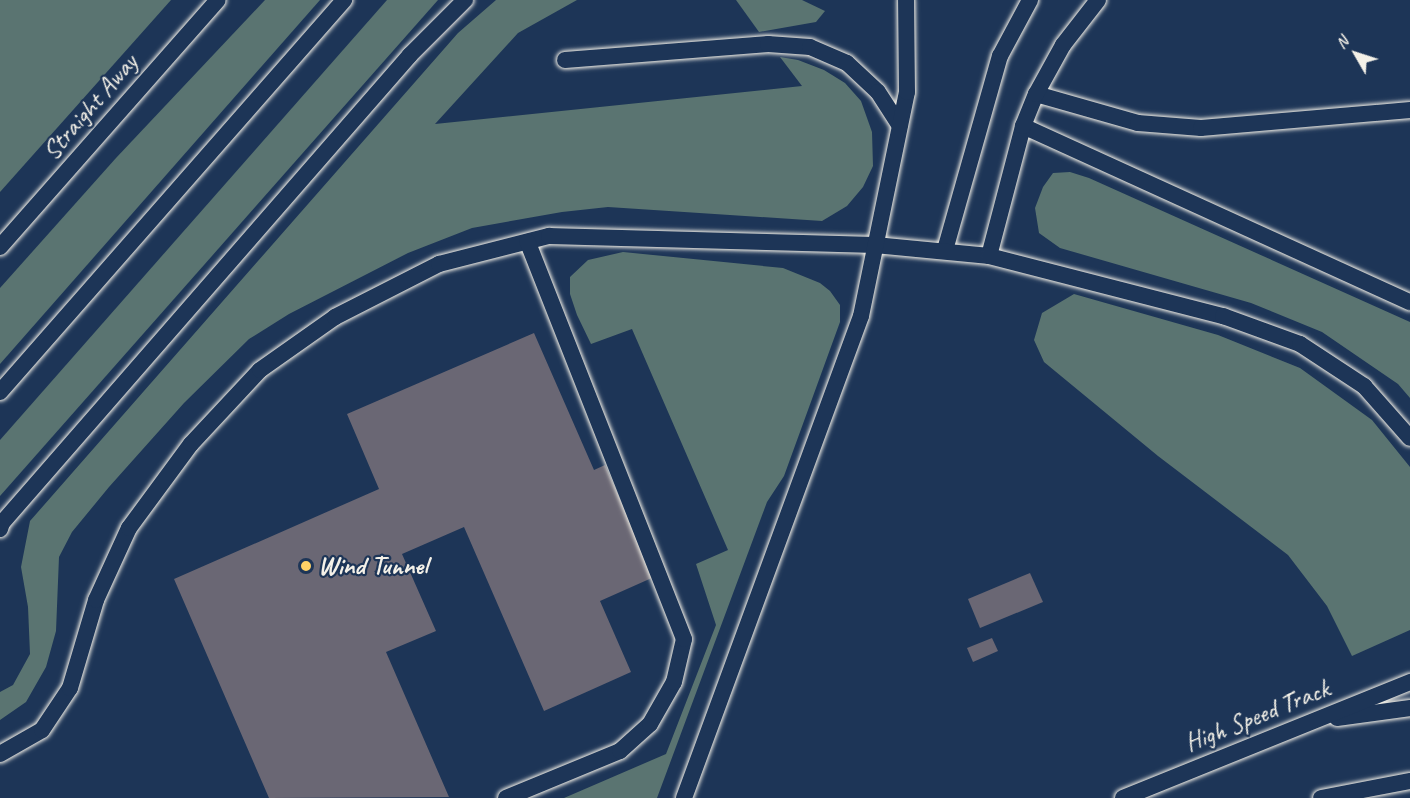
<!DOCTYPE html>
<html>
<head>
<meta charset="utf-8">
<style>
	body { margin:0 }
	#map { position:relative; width:1410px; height:798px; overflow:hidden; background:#1d3557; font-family:Caveat,sans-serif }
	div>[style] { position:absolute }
	.green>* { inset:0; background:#5a7471 }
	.building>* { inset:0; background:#6a6774 }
	.roads { filter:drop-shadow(0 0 2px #f4f1e8) drop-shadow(0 0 2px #f4f1e8) }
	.service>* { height:16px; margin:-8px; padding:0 8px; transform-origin:8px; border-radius:8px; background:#1d3557 }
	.dots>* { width:16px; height:16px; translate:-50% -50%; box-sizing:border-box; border:3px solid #1d3557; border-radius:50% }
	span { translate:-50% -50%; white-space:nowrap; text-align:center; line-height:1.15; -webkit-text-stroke:4.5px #1d3557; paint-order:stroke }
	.street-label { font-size:26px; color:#f4f1e8 }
	.poi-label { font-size:26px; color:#f4f1e8; font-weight:700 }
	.left { translate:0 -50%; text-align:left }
	.north { position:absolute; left:1326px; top:24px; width:60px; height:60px; -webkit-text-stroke:4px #1d3557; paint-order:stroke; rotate:309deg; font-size:16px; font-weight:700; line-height:24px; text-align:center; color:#f4f1e8 }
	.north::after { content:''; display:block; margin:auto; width:21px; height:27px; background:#f4f1e8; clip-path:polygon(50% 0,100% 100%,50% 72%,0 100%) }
</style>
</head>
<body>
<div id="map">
	<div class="green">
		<div style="clip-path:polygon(0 0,171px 0,0 192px)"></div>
		<div style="clip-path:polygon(265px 0,320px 0,0 364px,0 288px,116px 158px)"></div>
		<div style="clip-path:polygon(387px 0,438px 0,0 496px,0 440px)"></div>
		<div style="clip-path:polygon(496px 0,577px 0,518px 33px,435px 124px,802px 86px,780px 57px,798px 60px,824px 70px,845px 83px,861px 101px,872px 132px,873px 166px,863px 187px,847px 206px,822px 221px,608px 207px,562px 212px,472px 228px,408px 253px,289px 314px,249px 339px,184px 403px,109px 487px,72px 532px,59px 557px,56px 631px,46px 667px,26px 702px,0 720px,0 692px,13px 685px,30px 654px,28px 607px,21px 567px,30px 521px,458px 33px)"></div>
		<div style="clip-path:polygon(736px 0,802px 0,825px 11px,816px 22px,759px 32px)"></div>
		<div style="clip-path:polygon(1070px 172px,1089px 178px,1410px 322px,1410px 398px,1398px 384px,1322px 332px,1251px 303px,1060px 248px,1039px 233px,1035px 208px,1043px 187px,1053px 173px)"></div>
		<div style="clip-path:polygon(623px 252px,783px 268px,820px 283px,830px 291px,840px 305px,840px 322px,784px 476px,767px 502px,657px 798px,564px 798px,666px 754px,716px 625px,696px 564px,728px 550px,632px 329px,591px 344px,577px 315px,570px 294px,570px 277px,588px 260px)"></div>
		<div style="clip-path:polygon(1074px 294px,1218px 335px,1300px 368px,1372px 420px,1410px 467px,1410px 630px,1352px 656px,1327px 606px,1288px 555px,1158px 456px,1044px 362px,1034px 340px,1042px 313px)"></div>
	</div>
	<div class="building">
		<div style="clip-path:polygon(534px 333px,594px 470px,605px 465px,654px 577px,600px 601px,631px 672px,544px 711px,464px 527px,402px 554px,436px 631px,386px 652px,449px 797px,269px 798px,174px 579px,379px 489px,347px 414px)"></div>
		<div style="clip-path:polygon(1030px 573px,1043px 602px,980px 628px,968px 599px)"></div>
		<div style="clip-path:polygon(992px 638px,998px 651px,973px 662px,967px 648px)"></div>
	</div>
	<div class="roads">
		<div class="service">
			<div style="left:565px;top:60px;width:204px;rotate:-4.5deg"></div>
			<div style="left:768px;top:44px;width:42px;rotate:4.1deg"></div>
			<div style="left:810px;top:47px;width:40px;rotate:23.4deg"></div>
			<div style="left:847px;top:63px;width:42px;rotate:43.1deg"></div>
			<div style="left:878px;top:92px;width:40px;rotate:57.1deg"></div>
			<div style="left:1036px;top:94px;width:106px;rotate:15.9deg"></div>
			<div style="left:1138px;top:123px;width:63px;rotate:4.5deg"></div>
			<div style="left:1201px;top:128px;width:210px;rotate:-4.9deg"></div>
			<div style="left:1023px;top:126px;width:425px;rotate:24.5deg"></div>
			<div style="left:0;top:247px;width:329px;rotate:-48.6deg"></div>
			<div style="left:945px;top:250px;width:202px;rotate:-74.2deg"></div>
			<div style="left:1000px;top:56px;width:64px;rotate:-61.8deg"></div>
			<div style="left:989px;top:256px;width:134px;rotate:-75.3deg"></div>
			<div style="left:1023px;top:126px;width:35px;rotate:-68deg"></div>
			<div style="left:1036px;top:94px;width:56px;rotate:-61.1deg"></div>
			<div style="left:1063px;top:45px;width:57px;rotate:-52.1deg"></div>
			<div style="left:0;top:392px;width:522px;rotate:-48.73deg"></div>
			<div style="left:0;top:529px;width:6px;rotate:-72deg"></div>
			<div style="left:2px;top:523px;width:621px;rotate:-48.92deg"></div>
			<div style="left:410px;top:55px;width:78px;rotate:-45deg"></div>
			<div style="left:1337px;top:718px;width:74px;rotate:-7.8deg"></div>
			<div style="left:0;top:754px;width:48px;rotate:-29.7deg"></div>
			<div style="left:42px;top:730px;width:50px;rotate:-56.3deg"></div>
			<div style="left:70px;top:688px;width:92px;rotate:-73.5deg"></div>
			<div style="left:96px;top:600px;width:79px;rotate:-65.4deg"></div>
			<div style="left:129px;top:528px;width:104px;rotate:-53.6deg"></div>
			<div style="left:191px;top:444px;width:101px;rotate:-47deg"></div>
			<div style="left:260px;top:370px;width:92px;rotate:-35.2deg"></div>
			<div style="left:335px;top:317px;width:117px;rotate:-27deg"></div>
			<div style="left:439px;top:264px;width:114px;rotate:-14.3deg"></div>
			<div style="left:549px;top:236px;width:326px;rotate:1.6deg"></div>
			<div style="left:875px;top:245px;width:115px;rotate:5.5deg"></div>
			<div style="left:989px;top:256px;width:242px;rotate:14.4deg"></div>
			<div style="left:1223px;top:316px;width:82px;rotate:20deg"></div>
			<div style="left:1300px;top:344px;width:77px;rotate:33.3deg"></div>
			<div style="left:1364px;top:386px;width:69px;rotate:48.5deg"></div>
			<div style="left:506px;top:798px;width:123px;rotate:-22.4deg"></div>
			<div style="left:620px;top:751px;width:40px;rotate:-42deg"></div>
			<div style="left:650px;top:724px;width:48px;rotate:-60.3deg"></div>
			<div style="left:674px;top:682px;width:44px;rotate:-76.9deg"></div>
			<div style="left:684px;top:639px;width:427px;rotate:-111.5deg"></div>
			<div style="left:684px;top:798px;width:513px;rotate:-69.84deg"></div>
			<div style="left:861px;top:316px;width:229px;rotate:-78.4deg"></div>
			<div style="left:907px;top:92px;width:92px;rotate:-90.6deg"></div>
			<div style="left:1123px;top:798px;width:310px;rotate:-22deg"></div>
			<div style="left:1321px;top:798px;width:91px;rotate:-10.8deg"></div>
		</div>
	</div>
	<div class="dots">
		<div style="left:306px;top:566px;background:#ffd166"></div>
	</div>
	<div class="street-label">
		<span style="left:90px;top:107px;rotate:-49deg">Straight Away</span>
		<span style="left:1257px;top:716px;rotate:-22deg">High Speed Track</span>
	</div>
	<div class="poi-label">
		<span class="left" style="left:318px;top:566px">Wind Tunnel</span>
	</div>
	<div class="north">N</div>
</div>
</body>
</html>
